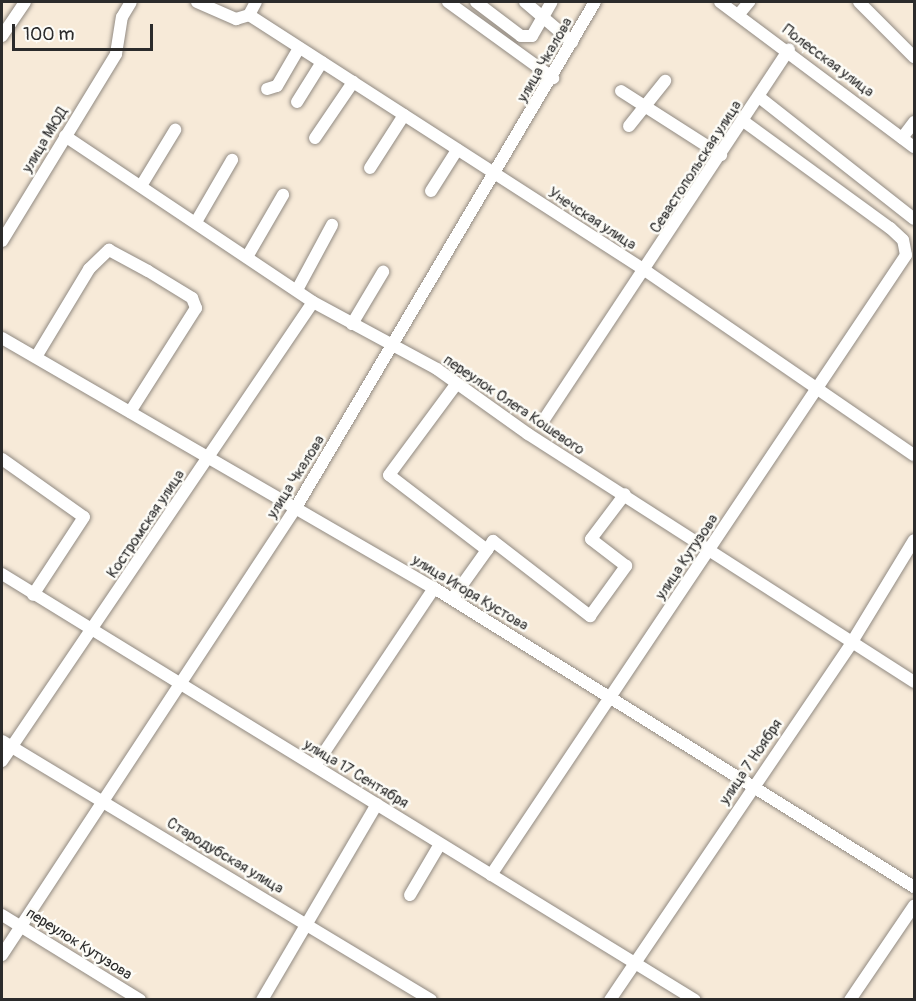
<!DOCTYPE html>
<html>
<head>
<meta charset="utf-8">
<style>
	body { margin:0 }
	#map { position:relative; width:916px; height:1001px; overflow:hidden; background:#f7ead8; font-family:Pangolin,sans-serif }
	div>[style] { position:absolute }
	.roads { filter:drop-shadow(0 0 2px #918a82) drop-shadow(0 0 2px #918a82) }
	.minor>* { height:12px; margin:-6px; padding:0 6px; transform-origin:6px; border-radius:6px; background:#fff }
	span { translate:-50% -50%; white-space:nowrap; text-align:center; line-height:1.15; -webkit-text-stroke:5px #fdfcf7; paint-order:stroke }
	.street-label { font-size:15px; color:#2b2b2b }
	.frame { position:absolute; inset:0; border:3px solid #2b2b2b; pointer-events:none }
	.scale { position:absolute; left:12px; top:24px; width:141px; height:27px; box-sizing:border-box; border:3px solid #2b2b2b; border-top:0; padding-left:8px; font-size:18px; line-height:21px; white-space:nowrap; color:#2b2b2b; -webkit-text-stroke:4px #fdfcf7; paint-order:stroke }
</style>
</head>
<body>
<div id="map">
	<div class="roads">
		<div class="minor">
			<div style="left:197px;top:2px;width:43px;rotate:23.6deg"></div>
			<div style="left:236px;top:19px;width:14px;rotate:-17deg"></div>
			<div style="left:249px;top:15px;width:15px;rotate:-62deg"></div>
			<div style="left:448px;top:2px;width:130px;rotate:35.9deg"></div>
			<div style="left:476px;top:2px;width:56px;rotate:37.1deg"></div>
			<div style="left:521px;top:36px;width:11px"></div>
			<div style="left:532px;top:36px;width:39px;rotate:-60deg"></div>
			<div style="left:525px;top:2px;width:62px;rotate:40.4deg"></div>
			<div style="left:720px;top:2px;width:242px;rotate:36.8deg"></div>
			<div style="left:859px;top:2px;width:78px;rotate:45deg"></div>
			<div style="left:739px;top:14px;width:16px;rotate:-50deg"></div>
			<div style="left:249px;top:15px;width:472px;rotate:32.8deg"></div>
			<div style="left:646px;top:271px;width:325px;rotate:34.5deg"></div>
			<div style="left:2px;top:36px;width:41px;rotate:-55.9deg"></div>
			<div style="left:267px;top:89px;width:10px;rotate:-17deg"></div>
			<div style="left:277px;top:86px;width:44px;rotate:-59.9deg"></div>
			<div style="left:621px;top:91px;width:119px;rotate:32.6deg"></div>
			<div style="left:759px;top:97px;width:197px;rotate:38.2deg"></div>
			<div style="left:297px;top:102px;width:47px;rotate:-58deg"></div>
			<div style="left:629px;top:126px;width:58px;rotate:-51.3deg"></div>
			<div style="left:65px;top:136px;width:298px;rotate:33.8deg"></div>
			<div style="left:313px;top:302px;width:141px;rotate:28.4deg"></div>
			<div style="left:437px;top:369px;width:112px;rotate:35.5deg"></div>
			<div style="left:528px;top:434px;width:459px;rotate:32.7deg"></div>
			<div style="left:315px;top:138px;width:68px;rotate:-55.8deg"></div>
			<div style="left:902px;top:138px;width:20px;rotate:-53deg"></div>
			<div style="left:370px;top:168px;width:63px;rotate:-57.3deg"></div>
			<div style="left:141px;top:186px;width:66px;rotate:-58.7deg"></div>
			<div style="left:431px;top:191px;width:49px;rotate:-57.6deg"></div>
			<div style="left:196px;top:222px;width:72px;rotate:-59.9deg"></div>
			<div style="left:2px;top:241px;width:219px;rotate:-58.6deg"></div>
			<div style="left:116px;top:54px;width:37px;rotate:-81deg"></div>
			<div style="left:122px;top:17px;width:17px;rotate:-59deg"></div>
			<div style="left:247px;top:257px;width:72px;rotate:-59.9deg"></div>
			<div style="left:297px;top:290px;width:74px;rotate:-61.7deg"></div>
			<div style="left:352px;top:324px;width:61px;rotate:-59.2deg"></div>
			<div style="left:2px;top:338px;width:499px;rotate:30.1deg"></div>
			<div style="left:434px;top:588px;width:566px;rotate:31.92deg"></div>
			<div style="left:36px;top:357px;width:103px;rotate:-58.9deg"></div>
			<div style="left:89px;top:269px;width:28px;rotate:-44deg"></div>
			<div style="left:109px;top:250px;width:44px;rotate:28.3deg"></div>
			<div style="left:148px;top:271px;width:52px;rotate:31.5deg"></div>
			<div style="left:192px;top:298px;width:11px;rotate:68deg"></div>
			<div style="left:196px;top:308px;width:123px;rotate:122.4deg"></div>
			<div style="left:545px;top:418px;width:442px;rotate:-56.5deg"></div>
			<div style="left:2px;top:459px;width:100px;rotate:35.3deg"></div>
			<div style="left:84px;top:517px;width:93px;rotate:123.2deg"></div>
			<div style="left:487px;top:550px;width:11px;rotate:-56deg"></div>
			<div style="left:493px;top:541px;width:123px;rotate:37.7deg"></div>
			<div style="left:590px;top:616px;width:62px;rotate:-54.2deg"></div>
			<div style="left:626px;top:566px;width:44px;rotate:-142.4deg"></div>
			<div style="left:591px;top:539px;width:56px;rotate:-52.9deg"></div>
			<div style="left:2px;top:574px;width:813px;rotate:31.58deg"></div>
			<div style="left:452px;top:599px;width:60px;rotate:-54.5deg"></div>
			<div style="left:487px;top:550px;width:123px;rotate:-142.6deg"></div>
			<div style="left:389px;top:475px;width:114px;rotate:-53.5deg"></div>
			<div style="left:2px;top:741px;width:501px;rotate:31.12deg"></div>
			<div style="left:2px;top:761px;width:554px;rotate:-55.88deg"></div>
			<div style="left:315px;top:766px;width:214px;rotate:-56.2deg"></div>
			<div style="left:491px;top:875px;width:746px;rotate:-56.2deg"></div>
			<div style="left:906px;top:255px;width:15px;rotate:-101deg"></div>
			<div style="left:903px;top:240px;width:18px;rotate:-137deg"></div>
			<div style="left:890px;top:228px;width:182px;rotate:-143.9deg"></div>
			<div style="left:410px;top:895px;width:59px;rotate:-59.5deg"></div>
			<div style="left:2px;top:915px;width:162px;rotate:31.6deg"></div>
			<div style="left:2px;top:955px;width:534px;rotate:-56.7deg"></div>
			<div style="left:295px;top:509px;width:589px;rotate:-59.39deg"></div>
			<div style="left:262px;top:1000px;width:227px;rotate:-59.6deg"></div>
			<div style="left:610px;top:1000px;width:432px;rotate:-55.9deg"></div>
			<div style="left:852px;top:642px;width:119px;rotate:-58.7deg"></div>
			<div style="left:850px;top:1000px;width:114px;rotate:-55.8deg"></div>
		</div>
	</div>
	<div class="street-label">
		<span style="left:545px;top:60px;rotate:-60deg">улица Чкалова</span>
		<span style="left:828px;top:61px;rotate:37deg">Полесская улица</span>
		<span style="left:45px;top:140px;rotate:-59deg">улица МЮД</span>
		<span style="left:696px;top:167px;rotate:-57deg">Севастопольская улица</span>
		<span style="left:592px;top:219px;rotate:33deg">Унечская улица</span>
		<span style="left:514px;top:405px;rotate:34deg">переулок Олега Кошевого</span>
		<span style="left:296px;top:477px;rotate:-58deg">улица Чкалова</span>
		<span style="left:146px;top:524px;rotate:-56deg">Костромская улица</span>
		<span style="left:687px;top:557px;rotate:-56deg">улица Кутузова</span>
		<span style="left:470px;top:593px;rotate:31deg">улица Игоря Кустова</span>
		<span style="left:751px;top:762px;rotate:-56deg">улица 7 Ноября</span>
		<span style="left:356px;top:774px;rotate:31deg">улица 17 Сентября</span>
		<span style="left:225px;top:856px;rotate:31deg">Стародубская улица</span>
		<span style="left:79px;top:944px;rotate:32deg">переулок Кутузова</span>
	</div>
	<div class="frame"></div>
	<div class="scale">100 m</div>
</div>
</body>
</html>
